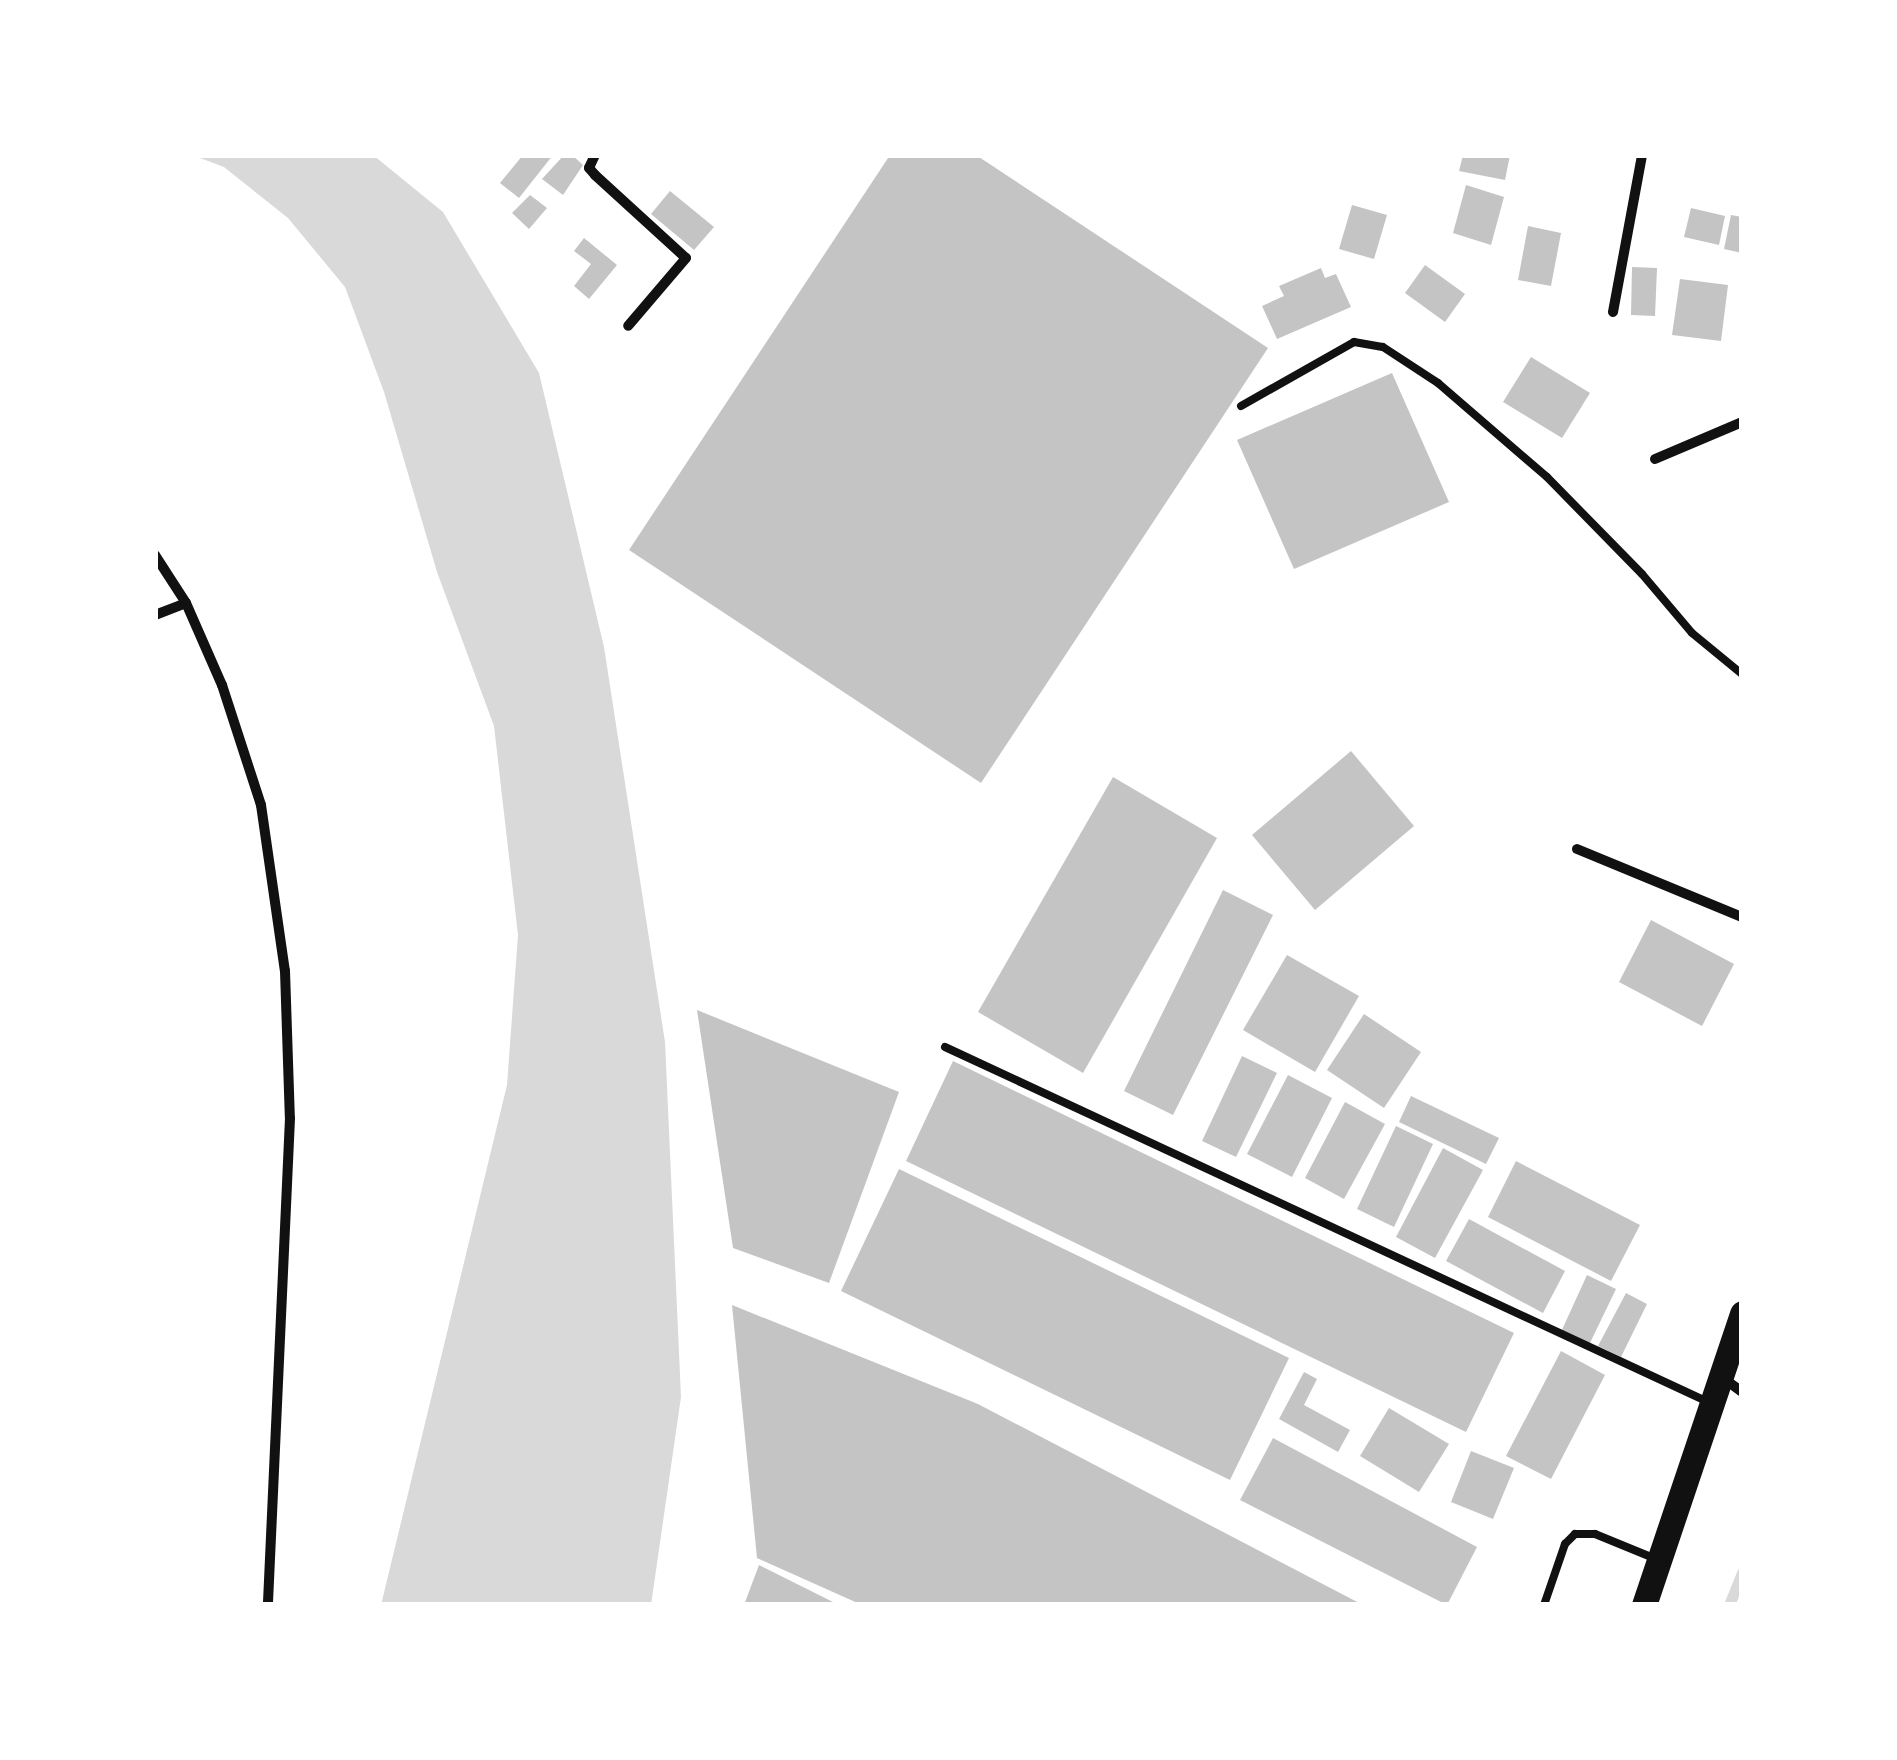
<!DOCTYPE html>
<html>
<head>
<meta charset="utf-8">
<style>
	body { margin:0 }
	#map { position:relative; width:1897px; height:1760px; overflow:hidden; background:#fff; font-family:Montserrat,sans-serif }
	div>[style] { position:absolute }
	.water>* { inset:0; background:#d9d9d9 }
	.stream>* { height:11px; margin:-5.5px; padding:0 5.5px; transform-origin:5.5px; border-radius:5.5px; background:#d9d9d9 }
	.building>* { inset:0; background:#c4c4c4 }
	.service>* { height:8px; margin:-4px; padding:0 4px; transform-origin:4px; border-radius:4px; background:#111 }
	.minor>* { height:10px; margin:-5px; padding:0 5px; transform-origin:5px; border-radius:5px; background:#111 }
	.primary>* { height:25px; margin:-12.5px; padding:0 12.5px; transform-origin:12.5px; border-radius:12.5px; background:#111 }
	span { translate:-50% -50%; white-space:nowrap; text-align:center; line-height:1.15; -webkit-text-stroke:10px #fff; paint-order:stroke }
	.frame { position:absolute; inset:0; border:158px solid #fff; pointer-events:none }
</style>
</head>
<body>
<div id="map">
	<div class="water">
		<div style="clip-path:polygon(192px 155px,373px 155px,443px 212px,539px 373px,604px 647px,665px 1042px,681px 1397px,651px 1605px,381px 1605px,507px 1085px,518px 935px,494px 726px,437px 572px,384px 392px,345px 287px,288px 218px,224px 167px)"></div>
	</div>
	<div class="stream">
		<div style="left:1729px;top:1605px;width:35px;rotate:-68deg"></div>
	</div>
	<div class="building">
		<div style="clip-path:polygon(523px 155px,553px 155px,519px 198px,500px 183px)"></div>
		<div style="clip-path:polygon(564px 155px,572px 155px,583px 165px,563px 195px,542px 179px)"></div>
		<div style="clip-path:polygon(890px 155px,976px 155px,1268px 348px,981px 783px,629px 550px)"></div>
		<div style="clip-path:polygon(1463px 155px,1510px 155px,1505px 180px,1459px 171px)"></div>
		<div style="clip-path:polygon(1466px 185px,1504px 197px,1491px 245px,1453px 233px)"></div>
		<div style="clip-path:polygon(670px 191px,714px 227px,694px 250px,651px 214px)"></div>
		<div style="clip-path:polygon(530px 195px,547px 208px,529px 229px,512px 213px)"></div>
		<div style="clip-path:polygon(1352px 205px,1387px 215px,1374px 259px,1339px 249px)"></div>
		<div style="clip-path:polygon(1691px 208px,1725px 216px,1719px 245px,1684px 237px)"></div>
		<div style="clip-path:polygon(1731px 215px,1742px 217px,1742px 253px,1724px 249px)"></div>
		<div style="clip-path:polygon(1528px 226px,1561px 233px,1551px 286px,1518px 280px)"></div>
		<div style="clip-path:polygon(584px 238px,617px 265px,589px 299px,574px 286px,591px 264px,574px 251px)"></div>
		<div style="clip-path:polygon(1425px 265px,1465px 294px,1445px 322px,1405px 293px)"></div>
		<div style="clip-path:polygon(1632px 267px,1657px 268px,1655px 316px,1631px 315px)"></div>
		<div style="clip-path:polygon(1321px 268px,1325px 278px,1336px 274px,1351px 307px,1277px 339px,1262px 306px,1284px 296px,1279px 286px)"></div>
		<div style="clip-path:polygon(1680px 279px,1728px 285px,1721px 341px,1672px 335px)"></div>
		<div style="clip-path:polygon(1531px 357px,1590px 393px,1562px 438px,1503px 402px)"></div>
		<div style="clip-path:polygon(1392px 373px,1449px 502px,1294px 569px,1237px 440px)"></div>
		<div style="clip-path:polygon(1351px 751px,1414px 826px,1315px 910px,1252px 835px)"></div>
		<div style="clip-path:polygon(1113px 777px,1217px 838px,1083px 1073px,978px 1012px)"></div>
		<div style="clip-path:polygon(1223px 890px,1273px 915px,1173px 1115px,1124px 1091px)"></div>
		<div style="clip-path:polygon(1651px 920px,1734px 964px,1702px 1026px,1619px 982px)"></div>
		<div style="clip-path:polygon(1287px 955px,1359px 996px,1315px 1072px,1243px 1030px)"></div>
		<div style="clip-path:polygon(697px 1010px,899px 1092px,829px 1283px,733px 1248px)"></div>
		<div style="clip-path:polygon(1364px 1014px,1421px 1052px,1384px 1108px,1327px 1070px)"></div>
		<div style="clip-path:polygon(1242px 1056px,1277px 1073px,1236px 1157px,1202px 1141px)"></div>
		<div style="clip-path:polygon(953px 1061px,1514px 1333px,1466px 1432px,906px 1161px)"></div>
		<div style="clip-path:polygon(1288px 1075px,1332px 1098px,1292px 1177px,1247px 1154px)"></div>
		<div style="clip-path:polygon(1411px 1096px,1499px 1138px,1486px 1164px,1399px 1122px)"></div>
		<div style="clip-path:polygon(1345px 1102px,1385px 1124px,1344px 1199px,1305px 1178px)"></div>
		<div style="clip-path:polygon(1396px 1126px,1433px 1144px,1394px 1227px,1357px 1209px)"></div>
		<div style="clip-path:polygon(1443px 1148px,1483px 1170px,1435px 1258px,1396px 1237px)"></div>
		<div style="clip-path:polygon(1516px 1161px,1640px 1225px,1611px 1281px,1488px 1217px)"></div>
		<div style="clip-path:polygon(899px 1169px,1289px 1358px,1230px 1480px,841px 1291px)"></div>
		<div style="clip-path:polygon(1469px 1219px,1565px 1271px,1543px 1313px,1446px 1261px)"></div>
		<div style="clip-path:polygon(1587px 1275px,1616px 1289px,1589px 1345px,1561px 1332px)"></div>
		<div style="clip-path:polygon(1626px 1293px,1647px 1304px,1621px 1357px,1598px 1346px)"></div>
		<div style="clip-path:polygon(732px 1305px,978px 1404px,1363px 1605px,862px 1605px,757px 1558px)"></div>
		<div style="clip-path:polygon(1561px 1351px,1605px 1375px,1551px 1479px,1506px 1456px)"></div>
		<div style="clip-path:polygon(1304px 1372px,1317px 1379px,1304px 1405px,1350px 1430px,1338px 1452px,1279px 1419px)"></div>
		<div style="clip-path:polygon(1389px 1408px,1449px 1444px,1419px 1492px,1360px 1456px)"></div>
		<div style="clip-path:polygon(1273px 1438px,1477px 1547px,1447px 1605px,1240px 1500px)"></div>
		<div style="clip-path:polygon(1471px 1451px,1514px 1468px,1493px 1519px,1451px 1502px)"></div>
		<div style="clip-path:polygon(759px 1565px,839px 1605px,744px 1605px)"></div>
	</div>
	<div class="service">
		<div style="left:1241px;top:406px;width:130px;rotate:-29.5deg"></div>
		<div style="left:1354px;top:342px;width:29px;rotate:10deg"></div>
		<div style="left:1383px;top:347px;width:66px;rotate:33.2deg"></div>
		<div style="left:1438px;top:383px;width:144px;rotate:40.8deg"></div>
		<div style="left:1547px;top:477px;width:136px;rotate:45.6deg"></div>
		<div style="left:1642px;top:574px;width:77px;rotate:49.7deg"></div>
		<div style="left:1692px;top:633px;width:65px;rotate:39.4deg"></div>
		<div style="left:945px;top:1047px;width:842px;rotate:24.95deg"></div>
		<div style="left:1544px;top:1605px;width:65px;rotate:-71deg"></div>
		<div style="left:1565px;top:1544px;width:14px;rotate:-45deg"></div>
		<div style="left:1575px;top:1534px;width:20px"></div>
		<div style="left:1595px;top:1534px;width:66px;rotate:22.3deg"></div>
	</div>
	<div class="minor">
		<div style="left:595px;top:155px;width:14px;rotate:115deg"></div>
		<div style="left:589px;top:168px;width:9px;rotate:49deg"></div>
		<div style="left:595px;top:175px;width:123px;rotate:42.4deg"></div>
		<div style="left:686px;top:258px;width:89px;rotate:130.5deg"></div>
		<div style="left:1613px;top:312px;width:160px;rotate:-79.5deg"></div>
		<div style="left:1655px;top:459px;width:95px;rotate:-23deg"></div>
		<div style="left:155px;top:555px;width:57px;rotate:57.1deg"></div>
		<div style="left:186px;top:603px;width:90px;rotate:66.3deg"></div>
		<div style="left:222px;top:685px;width:126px;rotate:72deg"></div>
		<div style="left:261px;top:805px;width:168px;rotate:81.8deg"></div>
		<div style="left:285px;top:971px;width:147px;rotate:88.1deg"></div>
		<div style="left:290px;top:1118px;width:487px;rotate:92.6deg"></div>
		<div style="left:155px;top:615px;width:33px;rotate:-21deg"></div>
		<div style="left:1577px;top:849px;width:178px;rotate:22.4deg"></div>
		<div style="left:1723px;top:1378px;width:24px;rotate:36deg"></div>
	</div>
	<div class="primary">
		<div style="left:1644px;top:1605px;width:308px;rotate:-71.4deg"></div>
	</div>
	<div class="frame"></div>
</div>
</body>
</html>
